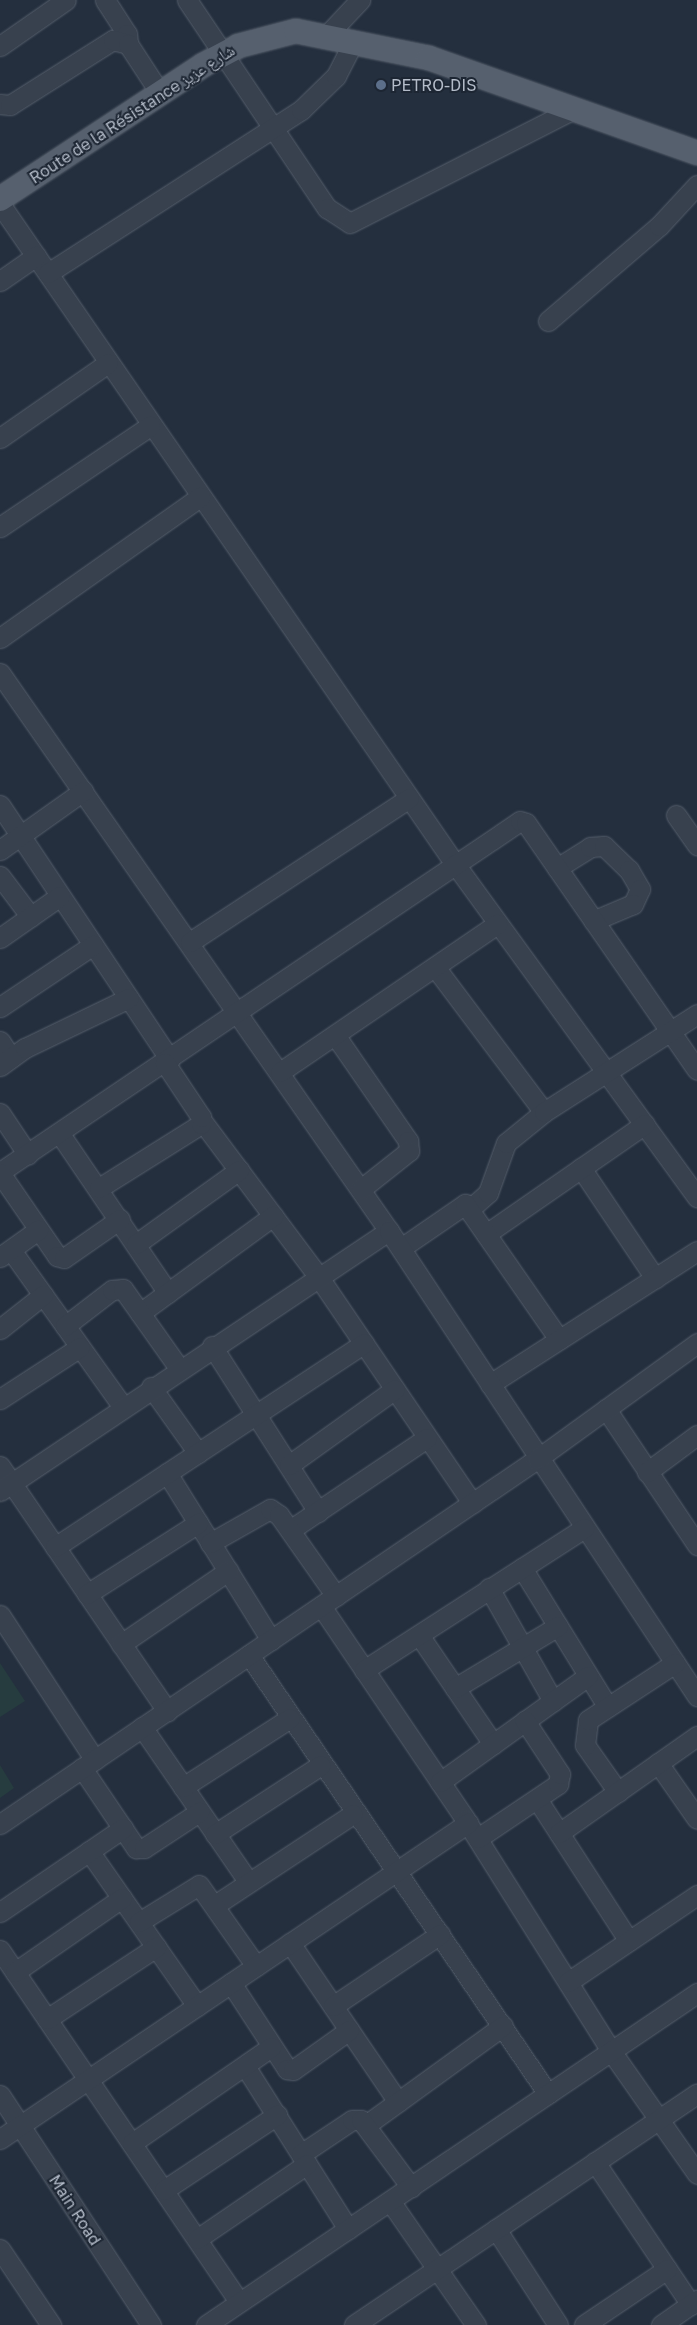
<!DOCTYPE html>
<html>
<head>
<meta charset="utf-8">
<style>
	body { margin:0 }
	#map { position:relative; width:697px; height:2325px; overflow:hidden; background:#242f3e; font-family:"Golos Text","Noto Naskh Arabic",sans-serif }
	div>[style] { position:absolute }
	.green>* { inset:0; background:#263c3f }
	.roads { filter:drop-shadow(0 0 1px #565f6c) drop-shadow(0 0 1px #565f6c) }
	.minor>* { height:19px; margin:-9.5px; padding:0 9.5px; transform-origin:9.5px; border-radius:9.5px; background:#38414e }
	.major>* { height:24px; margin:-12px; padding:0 12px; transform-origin:12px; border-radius:12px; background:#56606e }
	.dots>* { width:14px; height:14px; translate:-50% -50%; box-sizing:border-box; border:2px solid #1d2633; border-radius:50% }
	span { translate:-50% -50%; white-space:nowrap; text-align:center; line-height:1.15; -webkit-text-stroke:4px #1d2633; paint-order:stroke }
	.poi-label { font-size:16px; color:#b4bcc9 }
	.left { translate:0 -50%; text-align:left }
	.street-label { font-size:16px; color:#b4bcc9 }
</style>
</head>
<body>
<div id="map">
	<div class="green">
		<div style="clip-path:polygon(0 1663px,25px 1701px,0 1717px)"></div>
		<div style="clip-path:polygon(0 1765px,14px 1788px,0 1798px)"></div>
	</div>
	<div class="roads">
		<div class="minor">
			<div style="left:105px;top:0;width:40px;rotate:57.1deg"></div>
			<div style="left:127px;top:34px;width:10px;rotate:84deg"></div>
			<div style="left:187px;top:0;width:251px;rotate:56.1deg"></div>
			<div style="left:327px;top:208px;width:27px;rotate:33deg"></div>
			<div style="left:350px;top:223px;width:251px;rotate:-27deg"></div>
			<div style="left:328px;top:34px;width:47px;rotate:-46.7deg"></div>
			<div style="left:0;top:46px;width:80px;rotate:-34.9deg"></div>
			<div style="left:0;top:104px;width:10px;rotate:6deg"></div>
			<div style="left:10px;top:105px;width:122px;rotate:-32.3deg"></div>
			<div style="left:113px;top:40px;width:16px;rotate:15deg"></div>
			<div style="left:128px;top:44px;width:59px;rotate:56.9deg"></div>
			<div style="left:0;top:204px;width:802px;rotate:55.42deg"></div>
			<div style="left:455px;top:864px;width:412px;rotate:54deg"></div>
			<div style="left:48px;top:273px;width:301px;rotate:-32.8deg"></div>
			<div style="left:301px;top:110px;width:49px;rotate:-44.2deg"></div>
			<div style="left:336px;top:76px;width:39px;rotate:-63deg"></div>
			<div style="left:0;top:281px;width:44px;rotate:-34.8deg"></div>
			<div style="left:548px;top:321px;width:146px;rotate:-40.6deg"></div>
			<div style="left:659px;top:226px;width:56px;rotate:-47.2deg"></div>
			<div style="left:0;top:438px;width:131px;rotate:-34.8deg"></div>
			<div style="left:0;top:527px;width:181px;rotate:-34deg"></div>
			<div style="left:0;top:638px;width:245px;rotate:-35.2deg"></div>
			<div style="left:0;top:673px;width:680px;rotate:55.12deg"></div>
			<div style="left:0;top:805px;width:306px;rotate:56.3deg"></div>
			<div style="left:676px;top:815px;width:37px;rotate:55deg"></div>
			<div style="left:0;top:850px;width:102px;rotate:-35.4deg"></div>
			<div style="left:557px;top:868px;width:39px;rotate:-32deg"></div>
			<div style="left:590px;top:847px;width:14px;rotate:-4deg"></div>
			<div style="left:604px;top:846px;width:35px;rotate:44deg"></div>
			<div style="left:629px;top:870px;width:22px;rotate:60deg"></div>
			<div style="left:640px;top:889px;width:17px;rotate:115deg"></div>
			<div style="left:633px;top:904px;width:43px;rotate:157deg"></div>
			<div style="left:0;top:876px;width:51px;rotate:52.9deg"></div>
			<div style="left:0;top:938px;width:73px;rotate:-35deg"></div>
			<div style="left:190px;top:942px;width:262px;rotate:-33.3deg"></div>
			<div style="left:435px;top:967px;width:181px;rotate:53.1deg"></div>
			<div style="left:0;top:1007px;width:112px;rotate:-33.7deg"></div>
			<div style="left:335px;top:1035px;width:129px;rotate:55.4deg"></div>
			<div style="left:408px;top:1141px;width:10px;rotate:84deg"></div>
			<div style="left:409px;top:1151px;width:61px;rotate:141.6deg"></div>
			<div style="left:0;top:1041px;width:20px;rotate:57deg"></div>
			<div style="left:0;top:1066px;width:31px;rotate:-36deg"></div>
			<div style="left:25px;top:1048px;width:115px;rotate:-25.7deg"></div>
			<div style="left:280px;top:1072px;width:263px;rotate:-34.3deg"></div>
			<div style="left:0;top:1113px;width:50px;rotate:56.3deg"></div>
			<div style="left:202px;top:1121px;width:197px;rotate:53.2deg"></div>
			<div style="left:320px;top:1279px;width:271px;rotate:55.8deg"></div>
			<div style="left:60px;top:1134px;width:192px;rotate:55.8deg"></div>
			<div style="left:581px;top:1168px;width:133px;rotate:56.1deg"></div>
			<div style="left:0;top:1172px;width:627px;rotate:-34.02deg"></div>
			<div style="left:520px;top:821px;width:6px;rotate:18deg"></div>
			<div style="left:526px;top:823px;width:300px;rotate:55.3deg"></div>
			<div style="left:0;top:1173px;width:101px;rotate:55.5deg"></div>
			<div style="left:57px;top:1256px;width:7px;rotate:16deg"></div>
			<div style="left:64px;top:1258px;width:68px;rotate:-34.9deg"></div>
			<div style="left:99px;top:1188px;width:120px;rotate:-32.1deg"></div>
			<div style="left:201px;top:1124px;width:7px;rotate:-90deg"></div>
			<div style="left:201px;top:1117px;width:65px;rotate:-123.7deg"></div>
			<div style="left:470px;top:1209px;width:24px;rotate:-42deg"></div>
			<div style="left:488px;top:1193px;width:53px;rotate:-70.2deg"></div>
			<div style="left:506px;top:1143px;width:49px;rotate:-39.2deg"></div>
			<div style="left:544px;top:1112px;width:182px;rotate:-32.6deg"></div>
			<div style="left:486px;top:1234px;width:193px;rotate:-34.7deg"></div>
			<div style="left:136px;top:1244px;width:127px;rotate:-35.7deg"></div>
			<div style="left:401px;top:1248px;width:78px;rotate:-34.5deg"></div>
			<div style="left:465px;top:1204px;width:165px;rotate:55.2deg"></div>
			<div style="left:11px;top:1250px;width:193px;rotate:54.5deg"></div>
			<div style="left:0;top:1257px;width:47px;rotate:-35.4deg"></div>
			<div style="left:140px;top:1313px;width:165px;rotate:-36.1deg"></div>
			<div style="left:65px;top:1326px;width:59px;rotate:-37.5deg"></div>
			<div style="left:112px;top:1290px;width:11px;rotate:-5deg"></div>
			<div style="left:123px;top:1289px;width:97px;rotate:54.7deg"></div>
			<div style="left:0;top:1329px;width:55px;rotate:-38.3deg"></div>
			<div style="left:212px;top:1346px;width:197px;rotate:57.4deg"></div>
			<div style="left:490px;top:1384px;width:246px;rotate:-32.7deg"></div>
			<div style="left:151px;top:1387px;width:81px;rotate:54.5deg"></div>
			<div style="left:0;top:1399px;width:95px;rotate:-33deg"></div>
			<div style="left:606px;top:1409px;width:164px;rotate:56.2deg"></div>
			<div style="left:289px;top:1465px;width:130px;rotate:-35.6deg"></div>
			<div style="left:0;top:1466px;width:297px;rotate:55.7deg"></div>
			<div style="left:647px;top:1472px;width:62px;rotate:-36.5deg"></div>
			<div style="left:167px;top:1473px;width:197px;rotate:58.1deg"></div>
			<div style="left:0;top:1491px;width:468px;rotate:-33.8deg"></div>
			<div style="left:389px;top:1231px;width:558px;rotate:56.48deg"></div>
			<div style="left:290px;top:1530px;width:165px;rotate:-33.9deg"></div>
			<div style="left:210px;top:1543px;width:69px;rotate:-29.5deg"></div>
			<div style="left:270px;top:1509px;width:11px;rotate:34deg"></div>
			<div style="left:279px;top:1515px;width:99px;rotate:54.9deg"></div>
			<div style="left:55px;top:1547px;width:370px;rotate:-33.4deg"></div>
			<div style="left:522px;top:1568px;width:163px;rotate:58.3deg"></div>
			<div style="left:489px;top:1588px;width:130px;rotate:60.5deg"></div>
			<div style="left:87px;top:1594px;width:132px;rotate:-32.6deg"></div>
			<div style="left:321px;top:1606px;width:257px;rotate:55.9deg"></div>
			<div style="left:465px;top:1819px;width:274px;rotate:57.8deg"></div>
			<div style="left:611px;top:2051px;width:150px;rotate:55deg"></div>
			<div style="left:0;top:1615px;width:173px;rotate:56.8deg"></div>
			<div style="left:419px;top:1635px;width:132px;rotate:55.8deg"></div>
			<div style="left:121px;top:1644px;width:130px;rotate:-34.3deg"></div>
			<div style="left:249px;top:1655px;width:531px;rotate:55.74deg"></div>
			<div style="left:364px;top:1670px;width:262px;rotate:-32.8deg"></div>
			<div style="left:455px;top:1688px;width:120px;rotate:-31deg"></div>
			<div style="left:142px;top:1727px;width:187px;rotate:55.5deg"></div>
			<div style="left:658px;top:1763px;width:68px;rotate:55.1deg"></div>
			<div style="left:82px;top:1768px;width:97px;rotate:56deg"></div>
			<div style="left:136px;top:1848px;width:8px"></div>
			<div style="left:144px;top:1848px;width:66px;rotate:-33.2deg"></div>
			<div style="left:440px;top:1782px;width:182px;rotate:-35.6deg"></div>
			<div style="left:183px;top:1787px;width:127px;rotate:-32.8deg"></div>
			<div style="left:618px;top:1792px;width:57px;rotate:-125.1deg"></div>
			<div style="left:585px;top:1745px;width:25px;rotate:-83deg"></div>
			<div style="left:588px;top:1720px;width:104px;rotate:-33.2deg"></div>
			<div style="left:537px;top:1799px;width:169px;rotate:57.1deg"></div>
			<div style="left:0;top:1824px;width:649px;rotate:-34.2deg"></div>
			<div style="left:537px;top:1459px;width:198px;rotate:-35.9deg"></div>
			<div style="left:559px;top:1833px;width:169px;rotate:-35.1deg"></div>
			<div style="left:215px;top:1834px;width:126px;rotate:-33.1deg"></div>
			<div style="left:478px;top:1838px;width:97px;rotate:-34deg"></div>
			<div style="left:558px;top:1784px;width:10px;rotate:-79deg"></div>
			<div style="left:560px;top:1774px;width:64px;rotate:-123.4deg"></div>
			<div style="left:89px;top:1851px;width:189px;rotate:55.1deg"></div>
			<div style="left:215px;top:1905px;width:165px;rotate:-33.4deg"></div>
			<div style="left:0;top:1912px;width:149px;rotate:-34.3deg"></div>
			<div style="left:139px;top:1922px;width:70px;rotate:-31.7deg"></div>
			<div style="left:199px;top:1885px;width:99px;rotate:54.9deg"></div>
			<div style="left:290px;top:1943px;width:192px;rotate:55.8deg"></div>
			<div style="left:0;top:1950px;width:425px;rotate:55.8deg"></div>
			<div style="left:15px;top:1972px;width:130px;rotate:-34.7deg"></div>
			<div style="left:568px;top:1982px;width:156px;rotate:-34deg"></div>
			<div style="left:231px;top:1983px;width:103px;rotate:56.9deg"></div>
			<div style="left:287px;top:2069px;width:6px;rotate:9deg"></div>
			<div style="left:293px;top:2070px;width:69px;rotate:-35.5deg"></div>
			<div style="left:333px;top:2006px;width:129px;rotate:-33.9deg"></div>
			<div style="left:47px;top:2019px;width:131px;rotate:-33.4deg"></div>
			<div style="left:245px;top:2066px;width:193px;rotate:57.7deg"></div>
			<div style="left:0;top:2095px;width:275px;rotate:56.7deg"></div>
			<div style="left:366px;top:2125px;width:169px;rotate:-35.9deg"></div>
			<div style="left:0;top:2139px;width:565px;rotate:-34.03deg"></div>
			<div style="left:132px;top:2143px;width:169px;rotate:-34.6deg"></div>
			<div style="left:301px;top:2154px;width:61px;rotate:-33.7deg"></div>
			<div style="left:352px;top:2120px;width:9px"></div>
			<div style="left:361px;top:2120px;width:84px;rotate:53.3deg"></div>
			<div style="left:595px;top:2162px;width:172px;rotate:56.1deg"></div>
			<div style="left:164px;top:2190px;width:136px;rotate:-33.6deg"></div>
			<div style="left:390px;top:2201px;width:151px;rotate:55.3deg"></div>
			<div style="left:496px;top:2229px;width:114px;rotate:57.1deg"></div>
			<div style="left:197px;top:2239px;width:133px;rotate:-34.3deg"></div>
			<div style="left:0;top:2249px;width:92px;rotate:56.1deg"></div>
			<div style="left:206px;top:2325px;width:593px;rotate:-34.07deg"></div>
			<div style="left:354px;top:2325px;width:414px;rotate:-34deg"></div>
			<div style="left:584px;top:2325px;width:100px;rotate:-34deg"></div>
			<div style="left:661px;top:2325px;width:44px;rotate:-34.8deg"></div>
		</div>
		<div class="major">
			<div style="left:0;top:199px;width:243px;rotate:-33.4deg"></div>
			<div style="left:203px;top:65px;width:40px;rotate:-28deg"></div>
			<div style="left:238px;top:46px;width:60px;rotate:-14.5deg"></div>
			<div style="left:296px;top:31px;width:136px;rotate:11.5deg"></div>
			<div style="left:429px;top:58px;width:284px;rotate:19.5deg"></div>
		</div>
	</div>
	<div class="dots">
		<div style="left:381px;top:85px;background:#5c6f8a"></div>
	</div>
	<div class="poi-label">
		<span class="left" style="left:391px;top:85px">PETRO-DIS</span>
	</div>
	<div class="street-label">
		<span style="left:132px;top:114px;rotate:-33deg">Route de la Résistance شارع عزيز</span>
		<span style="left:75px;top:2210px;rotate:57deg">Main Road</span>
	</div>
</div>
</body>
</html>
